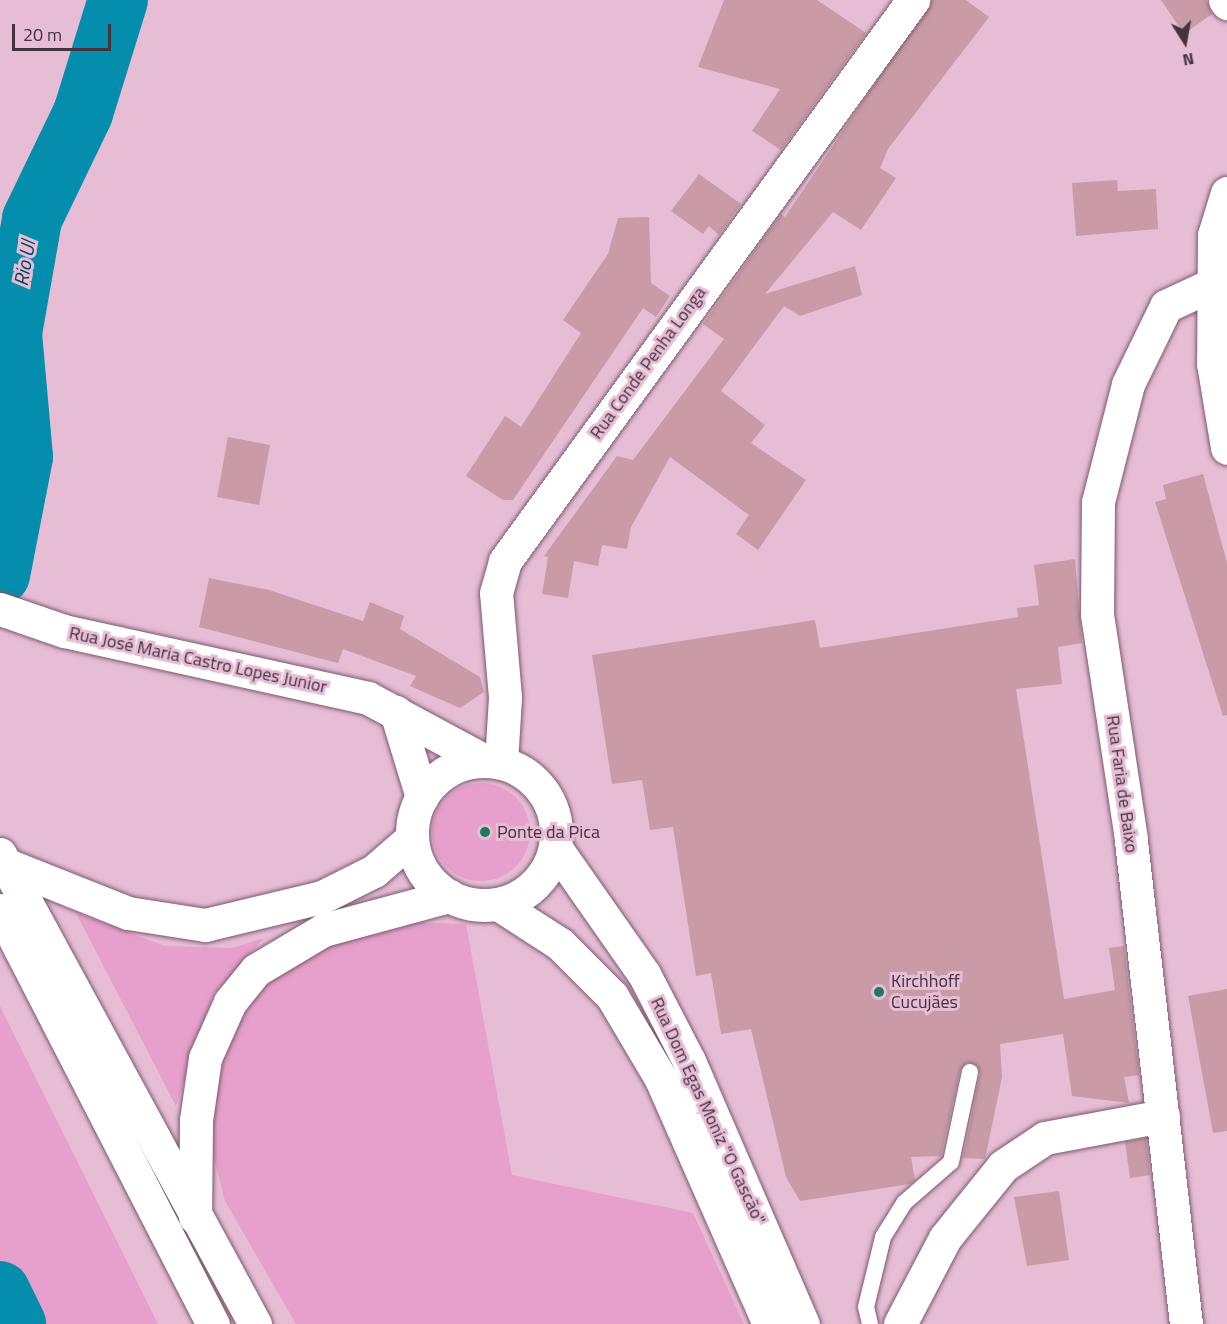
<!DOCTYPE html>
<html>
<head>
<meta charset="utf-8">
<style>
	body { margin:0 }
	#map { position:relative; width:1227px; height:1324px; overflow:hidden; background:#e6bdd5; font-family:"Titillium Web",sans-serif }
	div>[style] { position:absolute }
	.green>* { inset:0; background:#e6a0cb }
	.round { border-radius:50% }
	.river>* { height:60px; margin:-30px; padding:0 30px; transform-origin:30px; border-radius:30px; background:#058dad }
	.building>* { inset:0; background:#c99ba6 }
	.roads { filter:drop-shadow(0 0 2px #7d596f) drop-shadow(0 0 2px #7d596f) }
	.service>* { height:16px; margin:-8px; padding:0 8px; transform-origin:8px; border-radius:8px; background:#fff }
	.minor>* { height:33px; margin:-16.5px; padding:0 16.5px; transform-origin:16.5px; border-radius:16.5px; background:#fff }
	.tertiary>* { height:33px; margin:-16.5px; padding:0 16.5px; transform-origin:16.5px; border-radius:16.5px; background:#fff }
	.primary>* { height:33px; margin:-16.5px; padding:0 16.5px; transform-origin:16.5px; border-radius:16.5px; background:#fff }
	.primary>.ring { margin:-16.5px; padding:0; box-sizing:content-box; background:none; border:33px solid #fff; border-radius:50% }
	.trunk>* { height:33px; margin:-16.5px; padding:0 16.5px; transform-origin:16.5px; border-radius:16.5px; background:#fff }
	.dots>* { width:16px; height:16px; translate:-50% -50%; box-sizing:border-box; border:3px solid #e6bdd5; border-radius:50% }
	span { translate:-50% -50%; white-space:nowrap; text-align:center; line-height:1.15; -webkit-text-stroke:6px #e6bdd5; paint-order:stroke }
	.street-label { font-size:18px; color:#43333d }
	.poi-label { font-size:18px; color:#43333d }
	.left { translate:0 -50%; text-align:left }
	.water-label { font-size:20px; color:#024657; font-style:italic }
	.north { position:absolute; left:1155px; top:12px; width:60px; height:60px; -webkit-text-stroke:4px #e6bdd5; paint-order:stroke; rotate:169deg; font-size:16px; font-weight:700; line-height:24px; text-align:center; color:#43333d }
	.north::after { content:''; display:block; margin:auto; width:21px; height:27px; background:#43333d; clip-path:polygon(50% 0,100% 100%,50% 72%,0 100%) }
	.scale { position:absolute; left:12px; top:24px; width:99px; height:27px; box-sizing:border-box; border:3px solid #43333d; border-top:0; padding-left:8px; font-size:18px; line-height:21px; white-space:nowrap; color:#43333d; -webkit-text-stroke:4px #e6bdd5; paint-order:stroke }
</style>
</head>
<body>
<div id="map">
	<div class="green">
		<div class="round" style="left:432px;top:783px;width:98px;height:98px"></div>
		<div style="clip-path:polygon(76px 913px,165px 946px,232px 948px,264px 938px,214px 993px,176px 1106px)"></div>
		<div style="clip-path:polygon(399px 922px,466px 924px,512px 1175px,693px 1213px,744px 1324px,296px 1324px,225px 1201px,213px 1154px,215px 1092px,231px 1035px,263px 986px,329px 943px)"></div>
		<div style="clip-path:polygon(0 1006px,158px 1324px,29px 1324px,0 1260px)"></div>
	</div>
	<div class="river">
		<div style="left:0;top:575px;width:120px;rotate:-79deg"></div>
		<div style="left:23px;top:457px;width:124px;rotate:-95.1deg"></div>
		<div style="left:12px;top:333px;width:116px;rotate:-80deg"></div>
		<div style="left:32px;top:219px;width:118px;rotate:-64.3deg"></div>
		<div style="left:83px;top:113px;width:118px;rotate:-72.8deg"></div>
		<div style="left:0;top:1291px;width:37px;rotate:64deg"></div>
	</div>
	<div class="building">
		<div style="clip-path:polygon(724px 0,817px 0,866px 33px,781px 150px,752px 131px,780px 89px,698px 67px)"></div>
		<div style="clip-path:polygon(931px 0,966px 0,989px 17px,888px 149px,880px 168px,896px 178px,861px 230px,833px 212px,765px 294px,855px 266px,862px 295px,800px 316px,784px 306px,721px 391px,765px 425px,751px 443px,806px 480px,758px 550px,736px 534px,749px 515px,670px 457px,631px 527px,627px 549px,602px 545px,598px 566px,574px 561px,568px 598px,542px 594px,548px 557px,544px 556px,617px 456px,633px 460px,724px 339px,703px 324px,781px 214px,785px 217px)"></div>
		<div style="clip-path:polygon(1161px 0,1206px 0,1212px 14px,1184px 34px)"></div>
		<div style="clip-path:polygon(699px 174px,741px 204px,719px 235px,709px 226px,703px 234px,671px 211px)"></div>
		<div style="clip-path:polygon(1117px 180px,1118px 191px,1156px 189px,1158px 229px,1076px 236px,1072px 183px)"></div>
		<div style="clip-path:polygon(649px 217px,651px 283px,670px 296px,656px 317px,643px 308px,513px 500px,503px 500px,466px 476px,505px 416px,521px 427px,581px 333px,563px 320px,608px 254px,618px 218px)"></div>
		<div style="clip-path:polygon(228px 437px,270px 445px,259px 505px,217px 497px)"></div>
		<div style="clip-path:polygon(1203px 474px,1227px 563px,1227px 715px,1223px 716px,1155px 502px,1166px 499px,1163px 485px)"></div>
		<div style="clip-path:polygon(1075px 559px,1082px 643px,1058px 647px,1062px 684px,1016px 689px,1064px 999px,1115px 990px,1109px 948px,1124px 946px,1139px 1075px,1124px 1077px,1129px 1103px,1072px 1096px,1063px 1034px,1000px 1044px,1002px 1077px,985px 1159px,963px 1158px,980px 1074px,977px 1065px,967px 1062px,960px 1070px,941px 1156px,911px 1157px,915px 1180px,910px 1184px,800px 1201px,786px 1177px,751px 1029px,721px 1034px,711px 973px,696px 976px,673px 827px,650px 830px,642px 780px,612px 784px,592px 655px,815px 620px,820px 648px,1018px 617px,1017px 608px,1039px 605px,1034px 565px)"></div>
		<div style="clip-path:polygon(209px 578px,269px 590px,363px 621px,370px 602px,404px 616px,400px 629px,480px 677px,484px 692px,460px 708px,410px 686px,416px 676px,343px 649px,338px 663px,199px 627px)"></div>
		<div style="clip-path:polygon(1227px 989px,1227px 1131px,1213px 1133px,1188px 996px)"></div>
		<div style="clip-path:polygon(1146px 1138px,1150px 1175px,1130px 1178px,1125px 1142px)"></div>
		<div style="clip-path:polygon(1059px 1191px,1069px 1260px,1027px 1266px,1014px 1197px)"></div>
	</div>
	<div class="roads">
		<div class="service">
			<div style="left:870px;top:1324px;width:17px;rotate:-103deg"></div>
			<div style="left:866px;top:1307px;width:72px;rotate:-76.3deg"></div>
			<div style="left:883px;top:1237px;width:40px;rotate:-58deg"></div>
			<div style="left:904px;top:1203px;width:62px;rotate:-41.1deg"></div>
			<div style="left:951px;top:1162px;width:92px;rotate:-78.1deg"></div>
		</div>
		<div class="minor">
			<div style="left:1225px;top:0;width:4px;rotate:56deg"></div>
			<div style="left:1227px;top:193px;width:44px;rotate:107.2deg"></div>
			<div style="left:1214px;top:235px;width:128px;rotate:90.4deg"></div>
			<div style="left:1213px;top:363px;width:86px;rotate:80.6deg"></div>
			<div style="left:900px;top:1324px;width:97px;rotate:-62.4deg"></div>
			<div style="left:945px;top:1238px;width:92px;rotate:-51.1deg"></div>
			<div style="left:1003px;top:1166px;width:50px;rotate:-33.7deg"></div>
			<div style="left:1045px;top:1138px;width:120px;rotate:-10.6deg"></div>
			<div style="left:1186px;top:1324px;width:488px;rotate:-96.5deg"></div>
			<div style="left:1131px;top:839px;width:228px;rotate:-98.6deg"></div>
			<div style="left:1097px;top:614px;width:112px;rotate:-89.5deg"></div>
			<div style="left:1098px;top:502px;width:122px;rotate:-75.7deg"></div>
			<div style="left:1128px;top:384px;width:87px;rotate:-64deg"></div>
			<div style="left:1166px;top:306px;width:52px;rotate:-25.1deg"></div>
		</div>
		<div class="tertiary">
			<div style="left:501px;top:763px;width:66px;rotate:-86.5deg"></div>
			<div style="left:505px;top:697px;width:104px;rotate:-94.9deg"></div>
			<div style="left:496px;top:593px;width:33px;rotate:-74deg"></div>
			<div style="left:505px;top:561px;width:694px;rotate:-53.97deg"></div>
		</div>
		<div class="primary">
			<div style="left:0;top:609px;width:68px;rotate:19deg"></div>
			<div style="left:64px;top:631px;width:311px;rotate:12.4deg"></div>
			<div style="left:368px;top:698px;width:133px;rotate:28.3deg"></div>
			<div style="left:396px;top:712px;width:89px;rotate:73deg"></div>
			<div class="ring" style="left:412px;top:761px;width:111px;height:111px"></div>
			<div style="left:555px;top:847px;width:155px;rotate:55deg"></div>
			<div style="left:644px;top:974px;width:98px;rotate:62.7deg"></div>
			<div style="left:689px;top:1061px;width:287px;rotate:66.6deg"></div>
			<div style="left:498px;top:904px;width:74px;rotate:32.8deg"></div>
			<div style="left:560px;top:944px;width:74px;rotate:45deg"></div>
			<div style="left:612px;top:996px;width:96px;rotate:59.4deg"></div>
			<div style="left:661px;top:1079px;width:268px;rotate:66.2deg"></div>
		</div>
		<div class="trunk">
			<div style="left:0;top:854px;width:535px;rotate:61.52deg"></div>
			<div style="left:5px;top:864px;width:132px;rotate:21.7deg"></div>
			<div style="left:128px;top:913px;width:78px;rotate:8.9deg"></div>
			<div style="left:205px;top:925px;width:120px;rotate:-13.5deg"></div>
			<div style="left:322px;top:897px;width:58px;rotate:-26.6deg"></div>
			<div style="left:374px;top:871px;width:50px;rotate:-41deg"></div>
			<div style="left:0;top:910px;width:466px;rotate:62.8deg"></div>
			<div style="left:195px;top:1217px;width:97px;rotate:-89.4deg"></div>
			<div style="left:196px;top:1120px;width:63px;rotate:-81.7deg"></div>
			<div style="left:205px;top:1058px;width:61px;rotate:-65.9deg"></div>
			<div style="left:230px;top:1002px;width:41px;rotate:-50.9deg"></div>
			<div style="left:256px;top:970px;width:78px;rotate:-30.8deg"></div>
			<div style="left:323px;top:930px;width:131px;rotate:-15.1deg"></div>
		</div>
	</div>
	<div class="dots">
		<div style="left:485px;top:832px;background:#187d57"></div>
		<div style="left:879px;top:992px;background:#187d57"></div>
	</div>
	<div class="street-label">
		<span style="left:648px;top:363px;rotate:-54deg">Rua Conde Penha Longa</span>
		<span style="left:198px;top:660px;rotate:12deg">Rua José Maria Castro Lopes Junior</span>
		<span style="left:1122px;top:784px;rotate:82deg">Rua Faria de Baixo</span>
		<span style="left:708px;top:1111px;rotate:65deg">Rua Dom Egas Moniz "O Gascão"</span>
	</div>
	<div class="poi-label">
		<span class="left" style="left:497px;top:832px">Ponte da Pica</span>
		<span class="left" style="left:891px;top:992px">Kirchhoff<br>Cucujães</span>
	</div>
	<div class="water-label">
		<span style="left:24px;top:263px;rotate:-80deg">Rio Ul</span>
	</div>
	<div class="north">N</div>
	<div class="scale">20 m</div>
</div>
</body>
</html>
